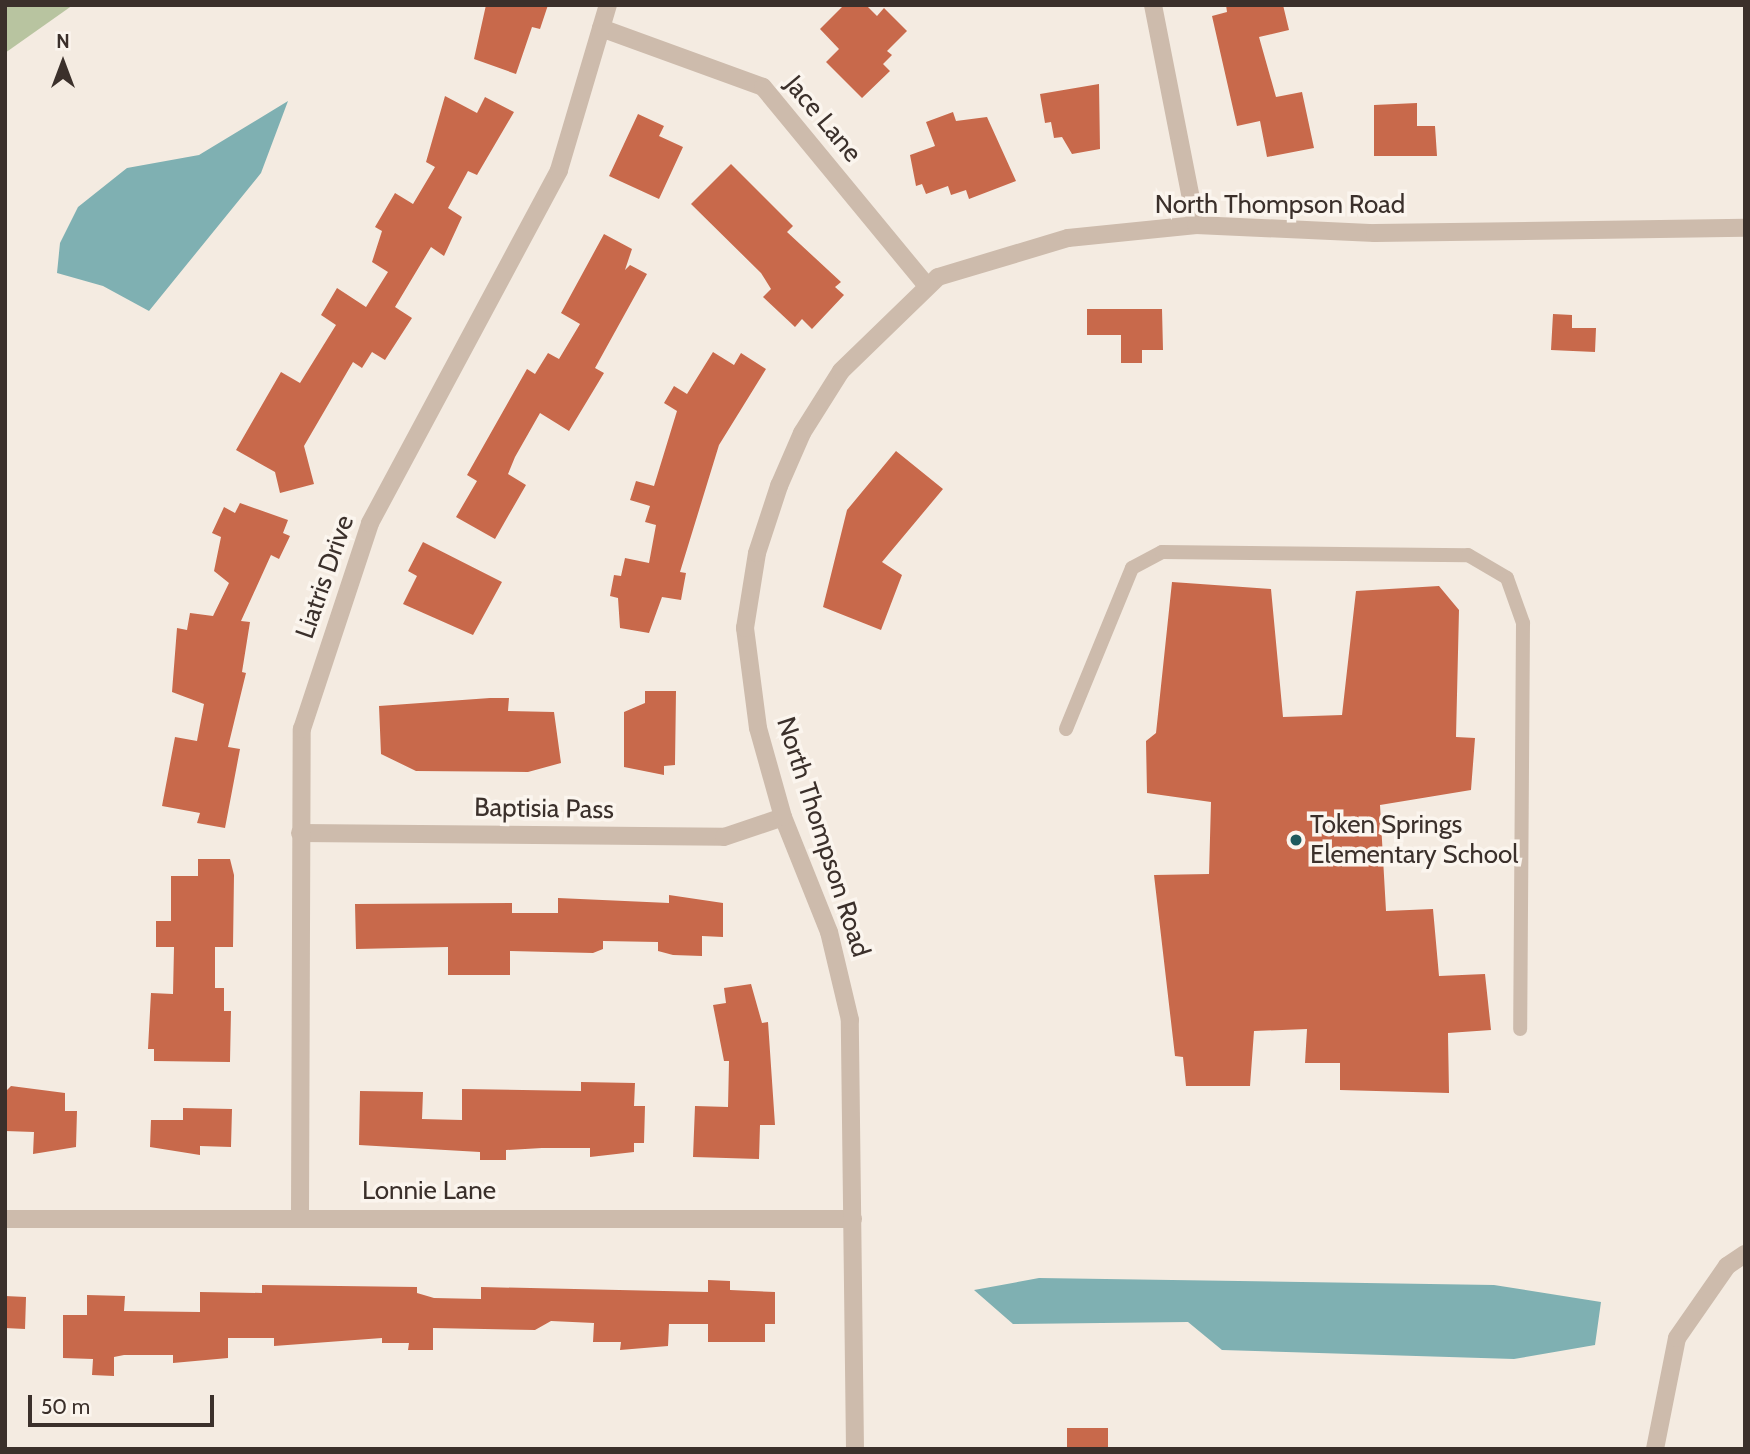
<!DOCTYPE html>
<html>
<head>
<meta charset="utf-8">
<style>
	body { margin:0 }
	#map { position:relative; width:1750px; height:1454px; overflow:hidden; background:#f4ebe1; font-family:Cabin,sans-serif }
	div>[style] { position:absolute }
	.green>* { inset:0; background:#b8c4a0 }
	.water>* { inset:0; background:#7fb0b2 }
	.building>* { inset:0; background:#c8694b }
	.service>* { height:14px; margin:-7px; padding:0 7px; transform-origin:7px; border-radius:7px; background:#cdbbac }
	.minor>* { height:18px; margin:-9px; padding:0 9px; transform-origin:9px; border-radius:9px; background:#cdbbac }
	.tertiary>* { height:18px; margin:-9px; padding:0 9px; transform-origin:9px; border-radius:9px; background:#cdbbac }
	.dots>* { width:19px; height:19px; translate:-50% -50%; box-sizing:border-box; border:4px solid #fbf5ee; border-radius:50% }
	span { translate:-50% -50%; white-space:nowrap; text-align:center; line-height:1.15; -webkit-text-stroke:7px #fbf5ee; paint-order:stroke }
	.street-label { font-size:26px; color:#3b302b }
	.poi-label { font-size:26px; color:#3b302b }
	.left { translate:0 -50%; text-align:left }
	.frame { position:absolute; inset:0; border:7px solid #3b302b; pointer-events:none }
	.north { position:absolute; left:28px; top:28px; width:70px; height:70px; -webkit-text-stroke:5px #fbf5ee; paint-order:stroke; rotate:0deg; font-size:19px; font-weight:700; line-height:28px; text-align:center; color:#3b302b }
	.north::after { content:''; display:block; margin:auto; width:24px; height:32px; background:#3b302b; clip-path:polygon(50% 0,100% 100%,50% 72%,0 100%) }
	.scale { position:absolute; left:28px; top:1395px; width:186px; height:32px; box-sizing:border-box; border:4px solid #3b302b; border-top:0; padding-left:9px; font-size:21px; line-height:24px; white-space:nowrap; color:#3b302b; -webkit-text-stroke:5px #fbf5ee; paint-order:stroke }
</style>
</head>
<body>
<div id="map">
	<div class="green">
		<div style="clip-path:polygon(5px 5px,73px 5px,5px 53px)"></div>
	</div>
	<div class="water">
		<div style="clip-path:polygon(288px 101px,261px 173px,149px 311px,103px 286px,57px 273px,60px 243px,78px 207px,127px 168px,199px 155px)"></div>
		<div style="clip-path:polygon(1039px 1278px,1494px 1285px,1601px 1302px,1595px 1345px,1514px 1359px,1222px 1350px,1188px 1322px,1013px 1324px,974px 1290px)"></div>
	</div>
	<div class="building">
		<div style="clip-path:polygon(486px 5px,548px 5px,540px 29px,532px 27px,516px 74px,474px 59px)"></div>
		<div style="clip-path:polygon(844px 5px,866px 5px,877px 16px,884px 8px,907px 31px,887px 51px,892px 55px,883px 64px,890px 71px,862px 98px,826px 62px,839px 49px,820px 29px)"></div>
		<div style="clip-path:polygon(1226px 5px,1283px 5px,1289px 30px,1259px 37px,1276px 97px,1302px 92px,1314px 148px,1267px 157px,1260px 121px,1237px 126px,1212px 16px,1227px 12px)"></div>
		<div style="clip-path:polygon(1099px 84px,1100px 149px,1072px 154px,1062px 137px,1054px 138px,1051px 122px,1045px 123px,1040px 94px)"></div>
		<div style="clip-path:polygon(445px 96px,477px 113px,485px 97px,514px 112px,477px 175px,468px 171px,448px 208px,462px 217px,444px 256px,431px 247px,395px 307px,412px 318px,385px 360px,372px 352px,362px 368px,353px 362px,304px 446px,314px 484px,280px 493px,275px 472px,236px 450px,281px 372px,300px 383px,336px 325px,321px 315px,337px 288px,366px 307px,388px 272px,372px 262px,382px 231px,375px 227px,395px 193px,413px 204px,435px 167px,426px 162px)"></div>
		<div style="clip-path:polygon(1417px 103px,1417px 126px,1435px 126px,1437px 156px,1374px 156px,1374px 105px)"></div>
		<div style="clip-path:polygon(953px 112px,956px 121px,987px 117px,1016px 181px,969px 199px,966px 190px,951px 195px,948px 186px,926px 194px,922px 184px,916px 186px,910px 155px,935px 146px,926px 122px)"></div>
		<div style="clip-path:polygon(638px 114px,664px 126px,659px 136px,683px 147px,659px 199px,609px 176px)"></div>
		<div style="clip-path:polygon(731px 164px,793px 226px,787px 232px,841px 282px,835px 287px,844px 295px,812px 329px,802px 319px,795px 327px,763px 297px,771px 289px,761px 273px,691px 204px)"></div>
		<div style="clip-path:polygon(604px 234px,632px 249px,625px 270px,630px 265px,647px 274px,595px 368px,604px 373px,569px 431px,540px 413px,515px 457px,508px 474px,526px 485px,495px 539px,456px 517px,477px 481px,467px 475px,527px 369px,535px 374px,548px 353px,559px 359px,580px 324px,561px 313px)"></div>
		<div style="clip-path:polygon(1087px 309px,1162px 309px,1163px 350px,1142px 350px,1142px 363px,1121px 363px,1121px 335px,1087px 335px)"></div>
		<div style="clip-path:polygon(1553px 314px,1572px 315px,1572px 328px,1596px 328px,1595px 352px,1551px 350px)"></div>
		<div style="clip-path:polygon(713px 352px,734px 365px,741px 353px,766px 369px,719px 445px,680px 572px,686px 573px,681px 600px,662px 597px,649px 633px,620px 628px,618px 598px,610px 596px,614px 575px,621px 576px,625px 558px,649px 563px,656px 525px,645px 522px,650px 506px,630px 500px,636px 481px,654px 486px,677px 411px,664px 403px,674px 386px,687px 394px)"></div>
		<div style="clip-path:polygon(896px 451px,943px 489px,882px 562px,902px 575px,881px 630px,823px 607px,847px 510px)"></div>
		<div style="clip-path:polygon(240px 503px,288px 520px,283px 533px,290px 536px,279px 559px,271px 555px,241px 621px,250px 622px,242px 672px,246px 673px,228px 747px,240px 749px,225px 828px,197px 823px,200px 813px,162px 806px,175px 737px,197px 741px,204px 704px,172px 692px,177px 628px,187px 630px,190px 613px,213px 616px,229px 583px,214px 571px,221px 537px,212px 533px,224px 507px,235px 513px)"></div>
		<div style="clip-path:polygon(423px 542px,502px 582px,473px 635px,403px 604px,417px 576px,408px 571px)"></div>
		<div style="clip-path:polygon(1172px 582px,1271px 589px,1283px 717px,1342px 715px,1356px 591px,1439px 586px,1459px 610px,1456px 737px,1475px 738px,1471px 790px,1380px 805px,1386px 911px,1433px 909px,1439px 976px,1485px 974px,1491px 1030px,1448px 1033px,1449px 1093px,1340px 1090px,1340px 1063px,1305px 1063px,1307px 1029px,1254px 1031px,1250px 1086px,1186px 1086px,1183px 1057px,1175px 1056px,1154px 875px,1209px 874px,1211px 802px,1147px 793px,1146px 741px,1156px 733px)"></div>
		<div style="clip-path:polygon(645px 691px,676px 691px,675px 765px,664px 766px,664px 775px,624px 767px,624px 712px,645px 703px)"></div>
		<div style="clip-path:polygon(490px 698px,509px 698px,508px 711px,554px 712px,561px 763px,528px 772px,416px 771px,381px 754px,379px 706px)"></div>
		<div style="clip-path:polygon(198px 859px,230px 859px,234px 875px,233px 947px,215px 947px,215px 988px,224px 988px,224px 1011px,231px 1011px,230px 1062px,154px 1061px,154px 1049px,148px 1049px,151px 993px,173px 994px,174px 947px,156px 947px,156px 921px,171px 921px,171px 876px,198px 876px)"></div>
		<div style="clip-path:polygon(669px 895px,723px 903px,723px 937px,702px 936px,702px 956px,673px 955px,658px 951px,658px 942px,603px 941px,603px 949px,593px 953px,510px 951px,510px 975px,448px 975px,448px 947px,356px 949px,355px 904px,512px 903px,512px 913px,558px 913px,558px 898px,669px 903px)"></div>
		<div style="clip-path:polygon(751px 984px,762px 1023px,768px 1022px,775px 1125px,760px 1125px,759px 1159px,693px 1157px,695px 1106px,728px 1107px,729px 1061px,724px 1061px,713px 1005px,726px 1003px,724px 988px)"></div>
		<div style="clip-path:polygon(581px 1082px,635px 1083px,634px 1106px,645px 1106px,644px 1143px,634px 1143px,634px 1152px,590px 1157px,590px 1148px,542px 1148px,506px 1150px,506px 1160px,480px 1160px,480px 1152px,359px 1145px,360px 1091px,423px 1092px,422px 1119px,462px 1120px,462px 1089px,581px 1091px)"></div>
		<div style="clip-path:polygon(11px 1086px,65px 1093px,65px 1111px,77px 1111px,76px 1147px,33px 1154px,34px 1132px,5px 1131px,5px 1092px)"></div>
		<div style="clip-path:polygon(183px 1108px,232px 1109px,231px 1147px,200px 1146px,200px 1155px,150px 1147px,151px 1120px,183px 1120px)"></div>
		<div style="clip-path:polygon(708px 1280px,730px 1281px,730px 1290px,775px 1292px,775px 1324px,765px 1324px,765px 1342px,708px 1342px,708px 1324px,669px 1324px,668px 1346px,620px 1350px,621px 1342px,593px 1342px,594px 1323px,551px 1321px,535px 1330px,433px 1328px,433px 1350px,408px 1350px,409px 1343px,382px 1343px,382px 1338px,274px 1346px,274px 1338px,228px 1338px,228px 1358px,173px 1363px,173px 1355px,124px 1355px,114px 1357px,114px 1376px,92px 1375px,93px 1359px,63px 1358px,63px 1315px,87px 1315px,87px 1295px,125px 1296px,124px 1311px,200px 1312px,200px 1292px,262px 1293px,262px 1285px,417px 1287px,417px 1293px,434px 1298px,481px 1299px,481px 1287px,708px 1292px)"></div>
		<div style="clip-path:polygon(5px 1296px,26px 1297px,25px 1329px,5px 1328px)"></div>
		<div style="clip-path:polygon(1067px 1428px,1108px 1428px,1108px 1449px,1067px 1449px)"></div>
	</div>
	<div class="service">
		<div style="left:1066px;top:729px;width:174px;rotate:-67.7deg"></div>
		<div style="left:1132px;top:568px;width:34px;rotate:-28deg"></div>
		<div style="left:1162px;top:552px;width:306px;rotate:0.6deg"></div>
		<div style="left:1468px;top:555px;width:45px;rotate:30.5deg"></div>
		<div style="left:1507px;top:578px;width:48px;rotate:70.4deg"></div>
		<div style="left:1523px;top:623px;width:406px;rotate:90.4deg"></div>
	</div>
	<div class="minor">
		<div style="left:1153px;top:5px;width:224px;rotate:78.9deg"></div>
		<div style="left:601px;top:28px;width:172px;rotate:20deg"></div>
		<div style="left:763px;top:87px;width:256px;rotate:50.5deg"></div>
		<div style="left:300px;top:833px;width:424px;rotate:0.5deg"></div>
		<div style="left:724px;top:837px;width:62px;rotate:-18.7deg"></div>
		<div style="left:300px;top:1216px;width:487px;rotate:-89.8deg"></div>
		<div style="left:302px;top:729px;width:217px;rotate:-71.7deg"></div>
		<div style="left:370px;top:523px;width:400px;rotate:-61.8deg"></div>
		<div style="left:559px;top:170px;width:172px;rotate:-73.5deg"></div>
		<div style="left:5px;top:1219px;width:848px"></div>
		<div style="left:1655px;top:1449px;width:113px;rotate:-78.8deg"></div>
		<div style="left:1677px;top:1338px;width:88px;rotate:-55.2deg"></div>
		<div style="left:1727px;top:1266px;width:22px;rotate:-34deg"></div>
	</div>
	<div class="tertiary">
		<div style="left:855px;top:1449px;width:429px;rotate:-90.7deg"></div>
		<div style="left:850px;top:1020px;width:90px;rotate:-103.4deg"></div>
		<div style="left:829px;top:932px;width:124px;rotate:-111.8deg"></div>
		<div style="left:783px;top:817px;width:92px;rotate:-105.7deg"></div>
		<div style="left:758px;top:728px;width:101px;rotate:-97.4deg"></div>
		<div style="left:745px;top:628px;width:76px;rotate:-80.9deg"></div>
		<div style="left:757px;top:553px;width:71px;rotate:-71.8deg"></div>
		<div style="left:779px;top:486px;width:58px;rotate:-66.5deg"></div>
		<div style="left:802px;top:433px;width:73px;rotate:-57.8deg"></div>
		<div style="left:841px;top:371px;width:135px;rotate:-44.1deg"></div>
		<div style="left:938px;top:277px;width:136px;rotate:-16.7deg"></div>
		<div style="left:1068px;top:238px;width:129px;rotate:-5.8deg"></div>
		<div style="left:1196px;top:225px;width:179px;rotate:2.6deg"></div>
		<div style="left:1375px;top:233px;width:370px;rotate:-0.8deg"></div>
	</div>
	<div class="dots">
		<div style="left:1296px;top:840px;background:#1f5a5e"></div>
	</div>
	<div class="street-label">
		<span style="left:823px;top:119px;rotate:50deg">Jace Lane</span>
		<span style="left:1280px;top:205px">North Thompson Road</span>
		<span style="left:325px;top:577px;rotate:-71deg">Liatris Drive</span>
		<span style="left:544px;top:809px;rotate:1deg">Baptisia Pass</span>
		<span style="left:823px;top:837px;rotate:72deg">North Thompson Road</span>
		<span style="left:429px;top:1191px">Lonnie Lane</span>
	</div>
	<div class="poi-label">
		<span class="left" style="left:1310px;top:840px">Token Springs<br>Elementary School</span>
	</div>
	<div class="frame"></div>
	<div class="north">N</div>
	<div class="scale">50 m</div>
</div>
</body>
</html>
